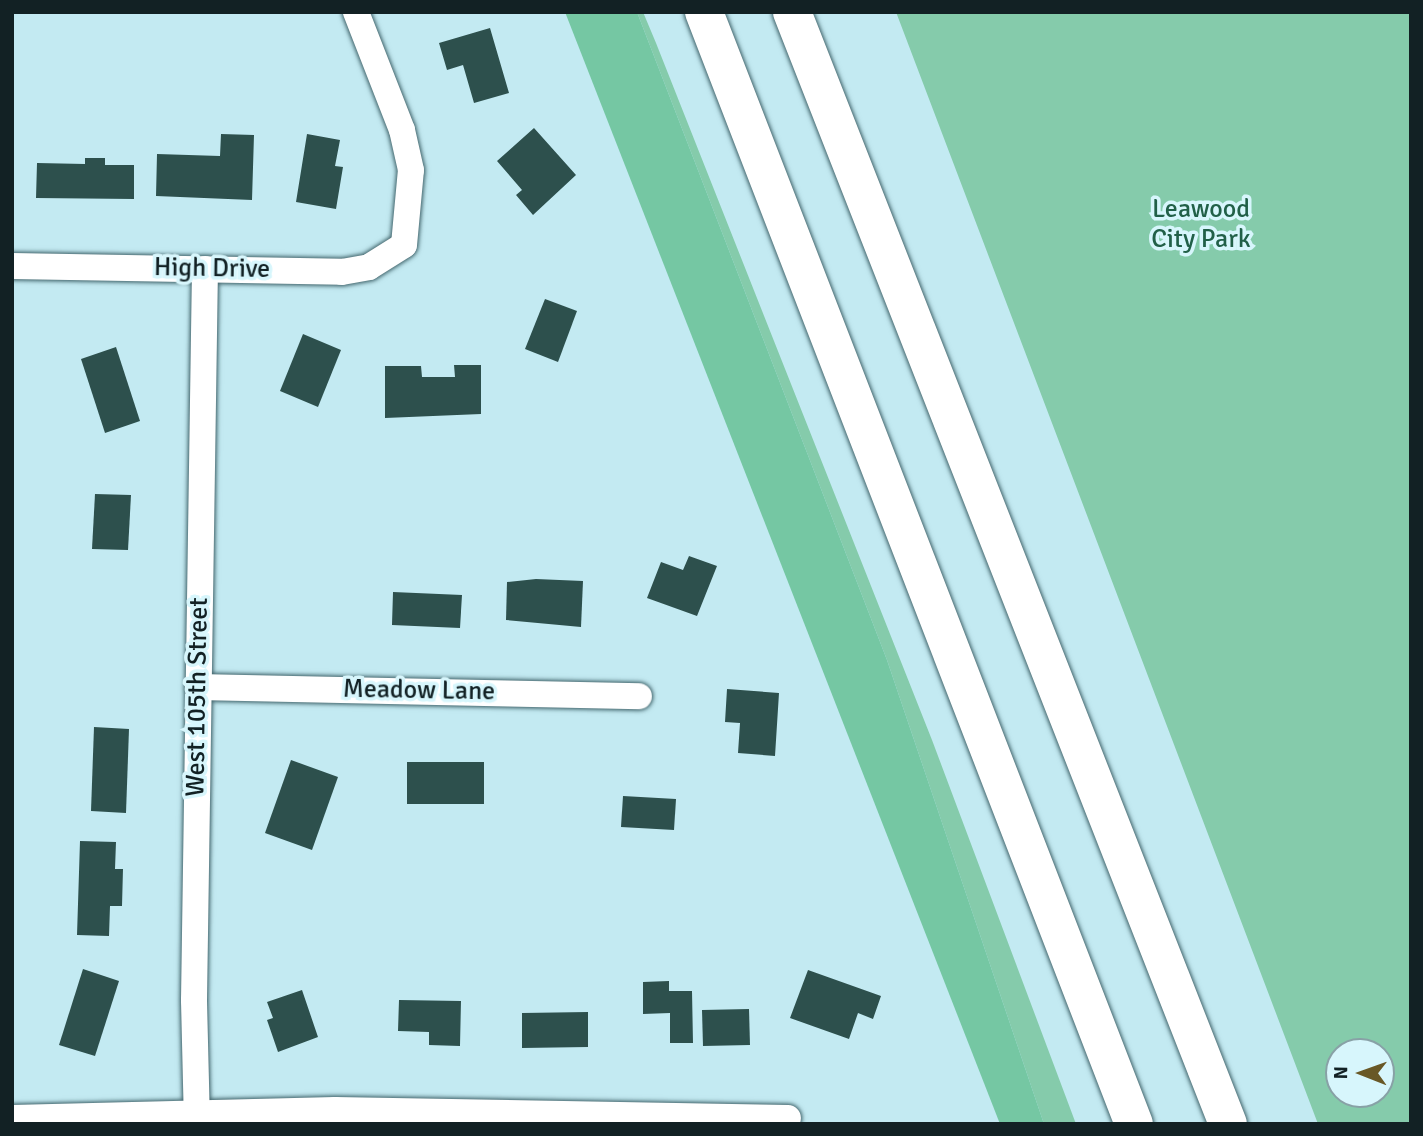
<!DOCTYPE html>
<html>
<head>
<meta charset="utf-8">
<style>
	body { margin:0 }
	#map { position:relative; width:1423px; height:1136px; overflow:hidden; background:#c3eaf2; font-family:Signika,sans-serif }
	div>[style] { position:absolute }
	.green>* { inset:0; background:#85cbab }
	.forest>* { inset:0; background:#75c7a3 }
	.building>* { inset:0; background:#2d504d }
	.roads { filter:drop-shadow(0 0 2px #44676e) drop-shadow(0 0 2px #44676e) }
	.street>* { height:26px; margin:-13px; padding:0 13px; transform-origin:13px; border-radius:13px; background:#fff }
	.highway>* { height:38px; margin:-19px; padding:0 19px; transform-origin:19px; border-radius:19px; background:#fff }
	span { translate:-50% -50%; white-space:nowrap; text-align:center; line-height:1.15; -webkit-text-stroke:7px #d7f6fc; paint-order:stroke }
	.park-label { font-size:26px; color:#216048 }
	.street-label { font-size:26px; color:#122124 }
	.frame { position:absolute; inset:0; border:14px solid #122124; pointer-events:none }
	.north { position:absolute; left:1325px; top:1038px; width:70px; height:70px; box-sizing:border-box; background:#d7f6fc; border:2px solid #88a1a6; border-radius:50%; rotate:271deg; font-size:19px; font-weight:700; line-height:28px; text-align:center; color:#122124 }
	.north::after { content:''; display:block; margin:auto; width:24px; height:32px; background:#685826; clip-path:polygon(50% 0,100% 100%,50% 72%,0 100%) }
</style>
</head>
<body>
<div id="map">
	<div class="green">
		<div style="clip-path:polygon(637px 12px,643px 12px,656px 43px,932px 740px,1076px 1124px,1044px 1124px,887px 660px)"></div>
		<div style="clip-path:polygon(evenodd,896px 12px,1411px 12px,1411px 1124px,1318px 1124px,896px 12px,1381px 1052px,1381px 1094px,1339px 1094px,1339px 1052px,1381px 1052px)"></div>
	</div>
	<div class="forest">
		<div style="clip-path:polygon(565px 12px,637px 12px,887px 660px,1044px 1124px,1000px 1124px)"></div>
	</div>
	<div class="building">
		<div style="clip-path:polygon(490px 28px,509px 93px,474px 103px,463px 65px,447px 70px,439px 43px)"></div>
		<div style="clip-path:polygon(534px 128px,576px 175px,533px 215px,516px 195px,522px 190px,497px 161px)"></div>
		<div style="clip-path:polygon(221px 134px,254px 135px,252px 200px,156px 196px,157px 154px,220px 156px)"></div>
		<div style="clip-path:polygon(307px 134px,340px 140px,335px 166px,343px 167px,336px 209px,296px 202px)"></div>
		<div style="clip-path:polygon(85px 158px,105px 158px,105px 165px,134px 165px,134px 199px,36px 198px,37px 163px,85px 164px)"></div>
		<div style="clip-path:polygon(545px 299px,577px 311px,558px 362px,525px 349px)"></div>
		<div style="clip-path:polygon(303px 334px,341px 350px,318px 407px,280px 391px)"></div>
		<div style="clip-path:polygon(116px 347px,140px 421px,105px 433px,81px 359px)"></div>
		<div style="clip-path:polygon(454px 365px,481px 365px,481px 414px,385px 418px,385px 366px,421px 366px,422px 377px,455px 377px)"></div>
		<div style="clip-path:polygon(95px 494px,131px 495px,128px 550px,92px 549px)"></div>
		<div style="clip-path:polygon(689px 556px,717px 566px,697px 616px,647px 598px,661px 562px,683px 570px)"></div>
		<div style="clip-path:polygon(536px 579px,583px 581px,581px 627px,506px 620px,507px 582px)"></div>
		<div style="clip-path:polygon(393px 592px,462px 595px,460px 628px,392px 625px)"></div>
		<div style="clip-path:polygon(727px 689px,779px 693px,775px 756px,738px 753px,740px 723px,725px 722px)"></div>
		<div style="clip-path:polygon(94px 727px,129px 729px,126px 813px,91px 811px)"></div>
		<div style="clip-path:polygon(291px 760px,338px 777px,312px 850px,265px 833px)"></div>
		<div style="clip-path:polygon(407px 762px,484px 762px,484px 804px,407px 804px)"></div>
		<div style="clip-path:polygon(623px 796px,676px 799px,674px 830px,621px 827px)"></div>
		<div style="clip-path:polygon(80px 841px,116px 842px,115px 869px,123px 869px,122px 906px,110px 906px,109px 936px,77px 935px)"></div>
		<div style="clip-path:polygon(83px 969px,119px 981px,95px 1056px,59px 1045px)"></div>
		<div style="clip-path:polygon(808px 970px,881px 996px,873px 1019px,858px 1013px,849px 1039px,790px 1018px)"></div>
		<div style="clip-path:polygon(669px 981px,669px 991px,692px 991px,693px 1043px,670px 1043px,670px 1013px,643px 1014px,643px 982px)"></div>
		<div style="clip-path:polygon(302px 990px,318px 1037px,278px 1052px,267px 1020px,273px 1018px,267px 1002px)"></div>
		<div style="clip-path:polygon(399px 1000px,461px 1001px,460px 1046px,429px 1045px,429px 1032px,398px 1031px)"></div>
		<div style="clip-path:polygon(749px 1009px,750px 1045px,703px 1046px,702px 1010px)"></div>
		<div style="clip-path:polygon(588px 1012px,588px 1047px,522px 1048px,522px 1013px)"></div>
	</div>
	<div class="roads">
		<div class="street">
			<div style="left:12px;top:266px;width:330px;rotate:1deg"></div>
			<div style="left:342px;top:272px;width:27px;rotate:-10deg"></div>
			<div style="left:369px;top:267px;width:41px;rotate:-32.2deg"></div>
			<div style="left:404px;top:245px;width:75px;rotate:-84.7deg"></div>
			<div style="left:411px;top:170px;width:41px;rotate:-102.7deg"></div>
			<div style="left:402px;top:130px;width:127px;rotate:-111.3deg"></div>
			<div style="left:198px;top:687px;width:441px;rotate:1.2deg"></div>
			<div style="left:12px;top:1118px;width:323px;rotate:-1.4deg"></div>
			<div style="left:335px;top:1110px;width:453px;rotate:1deg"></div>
			<div style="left:197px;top:1124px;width:124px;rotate:-91.4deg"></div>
			<div style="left:194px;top:1000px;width:731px;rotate:-89.14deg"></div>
		</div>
		<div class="highway">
			<div style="left:704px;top:12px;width:1192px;rotate:68.86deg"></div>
			<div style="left:792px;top:12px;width:1194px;rotate:68.59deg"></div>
		</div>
	</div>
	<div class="park-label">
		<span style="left:1201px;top:225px">Leawood<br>City Park</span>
	</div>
	<div class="street-label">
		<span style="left:212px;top:269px;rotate:1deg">High Drive</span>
		<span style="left:419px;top:691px;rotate:1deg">Meadow Lane</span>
		<span style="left:198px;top:697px;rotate:-89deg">West 105th Street</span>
	</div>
	<div class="frame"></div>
	<div class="north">N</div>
</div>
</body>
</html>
